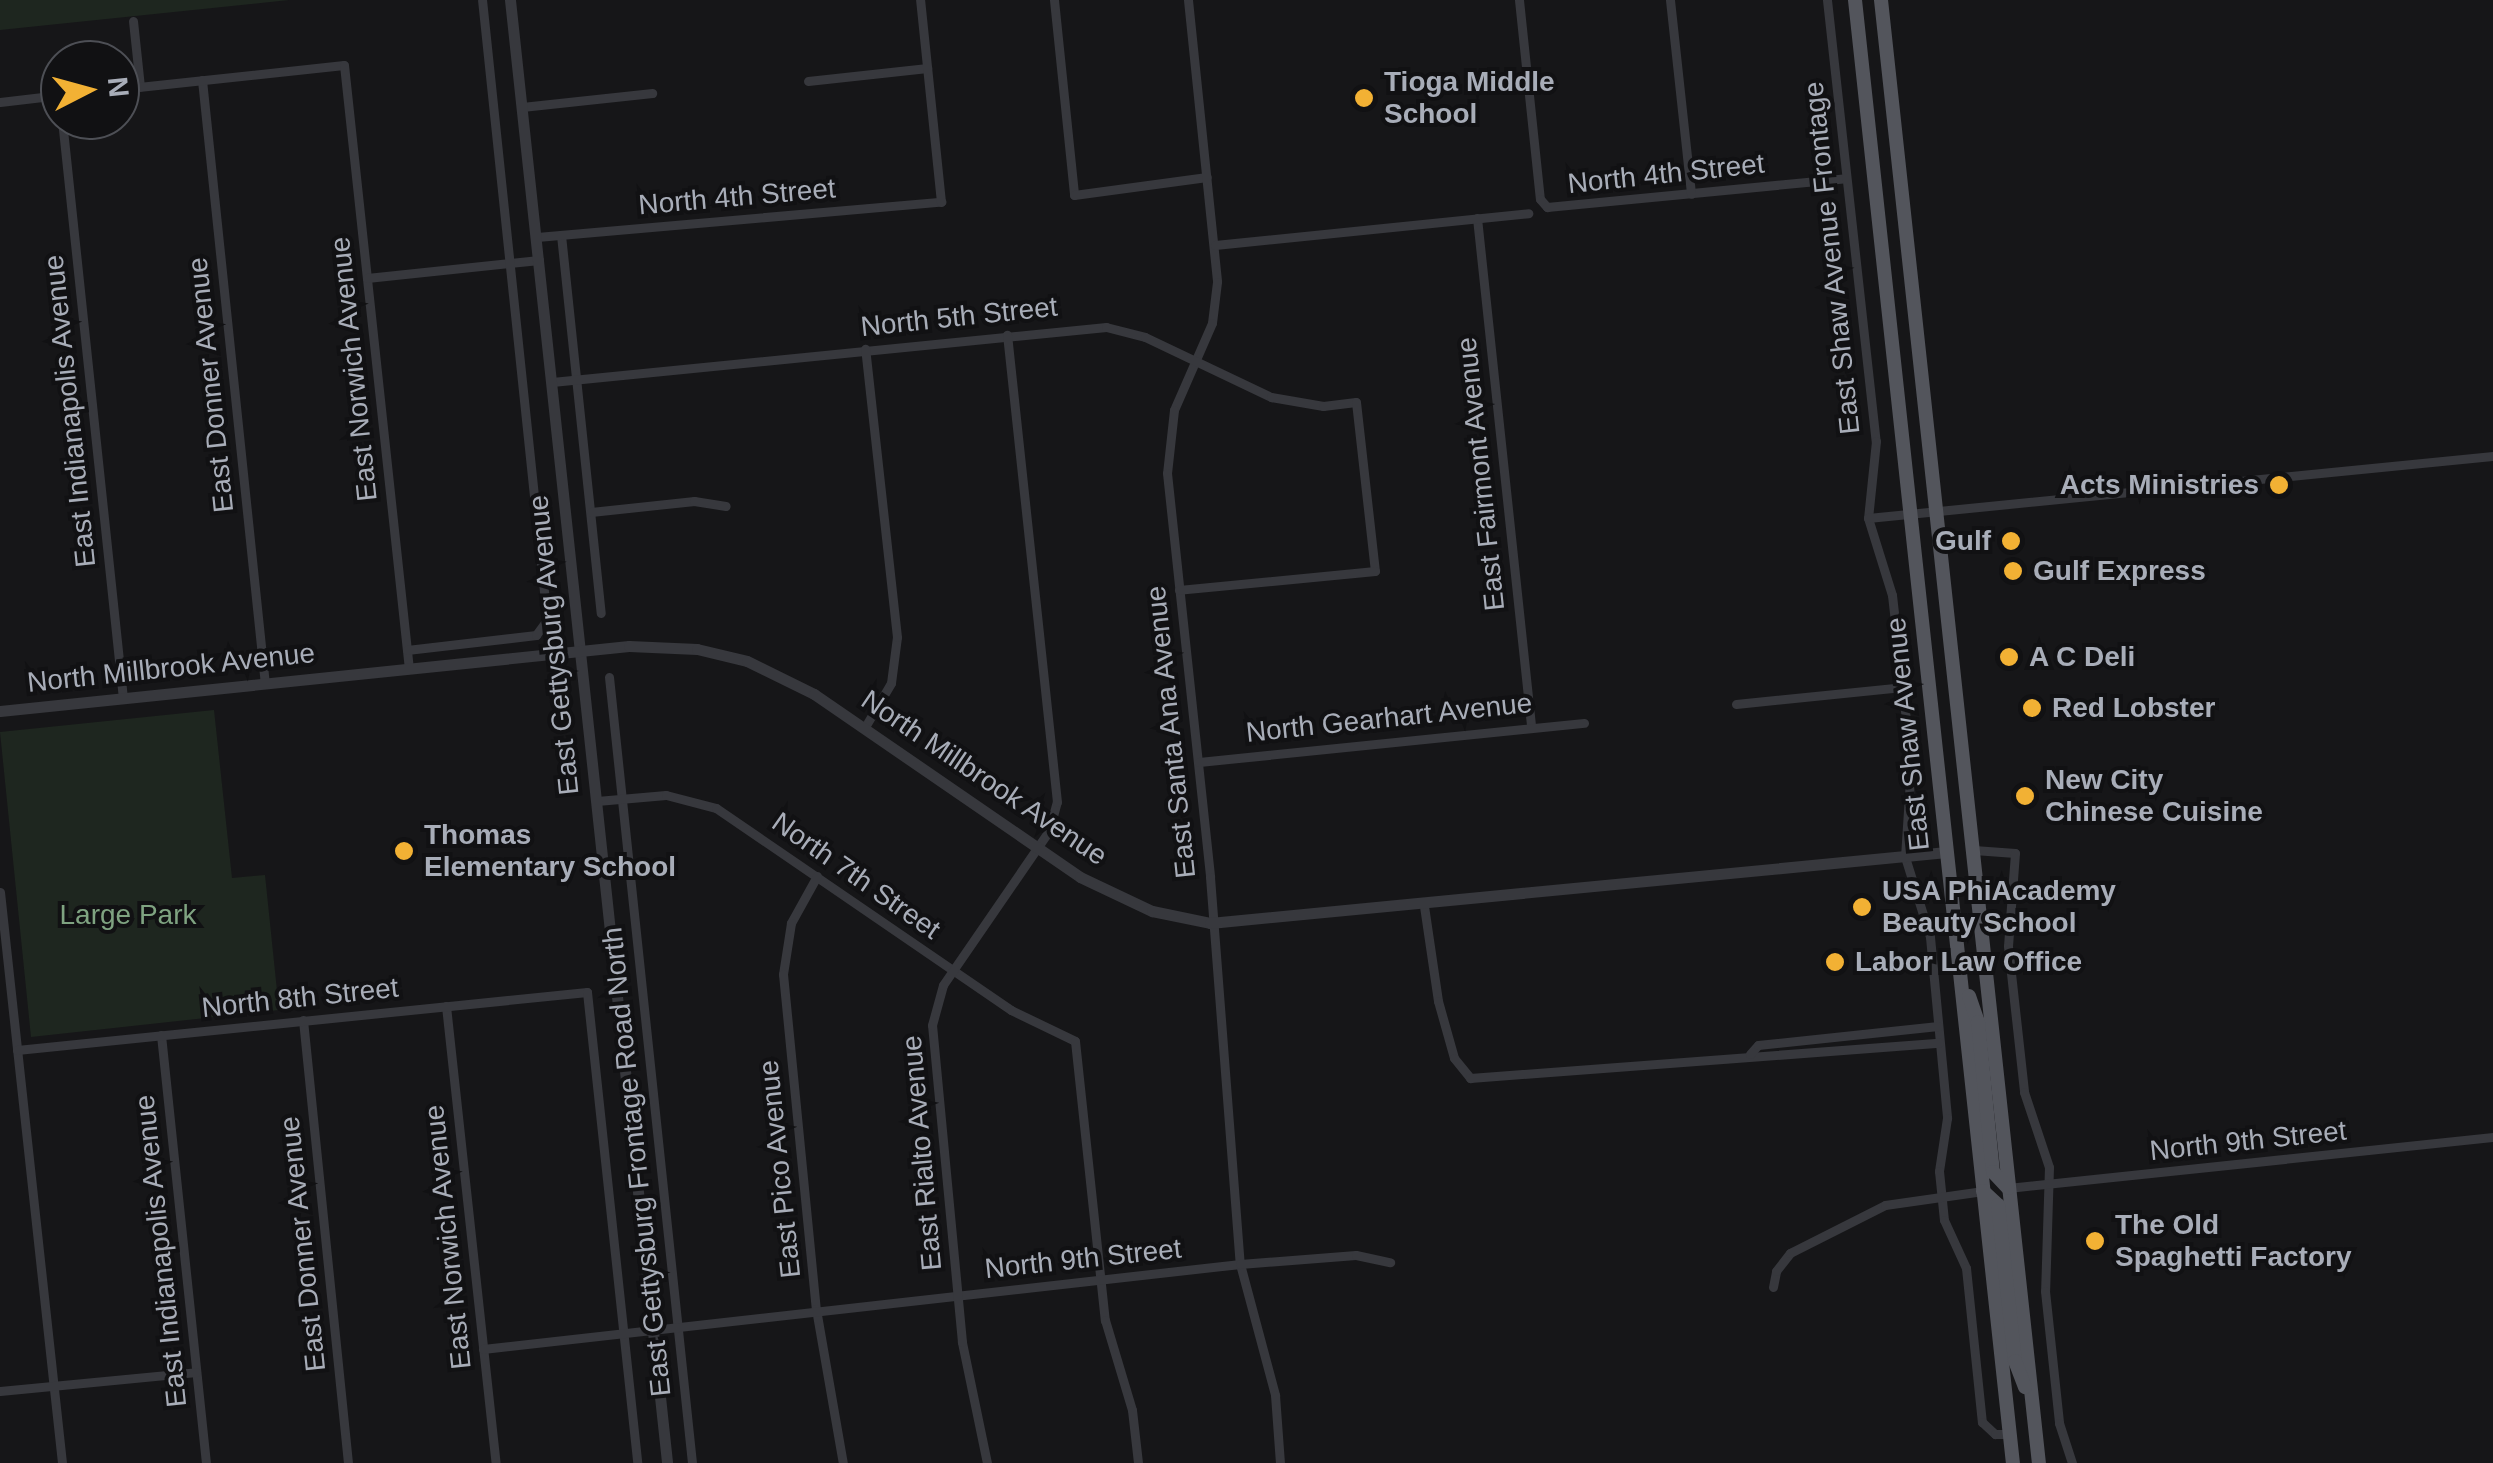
<!DOCTYPE html>
<html>
<head>
<meta charset="utf-8">
<style>
	body { margin:0 }
	#map { position:relative; width:2493px; height:1463px; overflow:hidden; background:#161618; font-family:Arial,sans-serif }
	div>[style] { position:absolute }
	.green>* { inset:0; background:#1e261f }
	.minor>* { height:9px; margin:-4.5px; padding:0 4.5px; transform-origin:4.5px; border-radius:4.5px; background:#37383d }
	.tertiary>* { height:11px; margin:-5.5px; padding:0 5.5px; transform-origin:5.5px; border-radius:5.5px; background:#37383d }
	.primary>* { height:14px; margin:-7px; padding:0 7px; transform-origin:7px; border-radius:7px; background:#53555c }
	.dots>* { width:28px; height:28px; translate:-50% -50%; box-sizing:border-box; border:5px solid #111113; border-radius:50% }
	span { translate:-50% -50%; white-space:nowrap; text-align:center; line-height:1.15; -webkit-text-stroke:8px #111113; paint-order:stroke }
	.poi-label { font-size:28px; color:#a8adb8; font-weight:700 }
	.left { translate:0 -50%; text-align:left }
	.right { translate:-100% -50%; text-align:right }
	.street-label { font-size:28px; color:#a8adb8 }
	.park-label { font-size:28px; color:#7fa381 }
	.north { position:absolute; left:40px; top:40px; width:100px; height:100px; box-sizing:border-box; background:#111113; border:2px solid #4d4f55; border-radius:50%; rotate:84deg; font-size:28px; font-weight:700; line-height:40px; text-align:center; color:#a8adb8 }
	.north::after { content:''; display:block; margin:auto; width:35px; height:45px; background:#f2b134; clip-path:polygon(50% 0,100% 100%,50% 72%,0 100%) }
</style>
</head>
<body>
<div id="map">
	<div class="green">
		<div style="clip-path:polygon(0 0,289px 0,0 30px)"></div>
		<div style="clip-path:polygon(214px 710px,232px 878px,265px 875px,279px 1010px,31px 1037px,0 732px)"></div>
	</div>
	<div class="minor">
		<div style="left:1054px;top:0;width:196px;rotate:84.1deg"></div>
		<div style="left:1074px;top:195px;width:134px;rotate:-7.7deg"></div>
		<div style="left:1188px;top:0;width:283px;rotate:84.1deg"></div>
		<div style="left:1217px;top:282px;width:41px;rotate:97deg"></div>
		<div style="left:1212px;top:323px;width:95px;rotate:113.6deg"></div>
		<div style="left:1174px;top:410px;width:63px;rotate:96.3deg"></div>
		<div style="left:1167px;top:473px;width:406px;rotate:83.9deg"></div>
		<div style="left:1210px;top:877px;width:388px;rotate:85.6deg"></div>
		<div style="left:1240px;top:1264px;width:136px;rotate:75deg"></div>
		<div style="left:1275px;top:1395px;width:68px;rotate:85.8deg"></div>
		<div style="left:1519px;top:0;width:200px;rotate:84deg"></div>
		<div style="left:1540px;top:199px;width:11px;rotate:49deg"></div>
		<div style="left:1547px;top:207px;width:300px;rotate:-5.5deg"></div>
		<div style="left:1670px;top:0;width:195px;rotate:83.8deg"></div>
		<div style="left:1827px;top:0;width:444px;rotate:83.7deg"></div>
		<div style="left:1876px;top:441px;width:77px;rotate:95.9deg"></div>
		<div style="left:1868px;top:518px;width:81px;rotate:72.7deg"></div>
		<div style="left:1892px;top:595px;width:170px;rotate:83.6deg"></div>
		<div style="left:1911px;top:764px;width:93px;rotate:93.7deg"></div>
		<div style="left:1905px;top:857px;width:84px;rotate:72.6deg"></div>
		<div style="left:1930px;top:937px;width:182px;rotate:84.6deg"></div>
		<div style="left:1947px;top:1118px;width:54px;rotate:98.6deg"></div>
		<div style="left:1939px;top:1171px;width:49px;rotate:84.2deg"></div>
		<div style="left:1944px;top:1220px;width:53px;rotate:65.4deg"></div>
		<div style="left:1966px;top:1268px;width:155px;rotate:84.1deg"></div>
		<div style="left:1982px;top:1422px;width:18px;rotate:43deg"></div>
		<div style="left:1995px;top:1434px;width:15px"></div>
		<div style="left:133px;top:21px;width:66px;rotate:83.9deg"></div>
		<div style="left:202px;top:80px;width:607px;rotate:84.05deg"></div>
		<div style="left:808px;top:81px;width:120px;rotate:-6.2deg"></div>
		<div style="left:120px;top:89px;width:225px;rotate:-6.1deg"></div>
		<div style="left:344px;top:65px;width:607px;rotate:83.86deg"></div>
		<div style="left:0;top:102px;width:60px;rotate:-6.7deg"></div>
		<div style="left:522px;top:107px;width:131px;rotate:-6.1deg"></div>
		<div style="left:62px;top:120px;width:581px;rotate:83.98deg"></div>
		<div style="left:1477px;top:218px;width:510px;rotate:83.92deg"></div>
		<div style="left:561px;top:235px;width:380px;rotate:84deg"></div>
		<div style="left:537px;top:237px;width:406px;rotate:-5deg"></div>
		<div style="left:941px;top:202px;width:203px;rotate:-95.9deg"></div>
		<div style="left:1215px;top:245px;width:315px;rotate:-5.8deg"></div>
		<div style="left:367px;top:278px;width:173px;rotate:-6deg"></div>
		<div style="left:552px;top:382px;width:557px;rotate:-5.67deg"></div>
		<div style="left:1106px;top:327px;width:40px;rotate:14.4deg"></div>
		<div style="left:1145px;top:337px;width:140px;rotate:25.5deg"></div>
		<div style="left:1271px;top:397px;width:53px;rotate:9.8deg"></div>
		<div style="left:1323px;top:406px;width:33px;rotate:-7deg"></div>
		<div style="left:1356px;top:402px;width:170px;rotate:83.6deg"></div>
		<div style="left:1375px;top:571px;width:197px;rotate:174.5deg"></div>
		<div style="left:591px;top:512px;width:104px;rotate:-6.1deg"></div>
		<div style="left:694px;top:501px;width:32px;rotate:9deg"></div>
		<div style="left:1868px;top:518px;width:628px;rotate:-5.67deg"></div>
		<div style="left:407px;top:650px;width:130px;rotate:-6.6deg"></div>
		<div style="left:536px;top:635px;width:19px;rotate:-54deg"></div>
		<div style="left:547px;top:620px;width:623px;rotate:-95.98deg"></div>
		<div style="left:609px;top:677px;width:790px;rotate:83.97deg"></div>
		<div style="left:1736px;top:704px;width:167px;rotate:-5.8deg"></div>
		<div style="left:865px;top:727px;width:51px;rotate:-59.4deg"></div>
		<div style="left:891px;top:683px;width:46px;rotate:-82.6deg"></div>
		<div style="left:897px;top:637px;width:290px;rotate:-96.3deg"></div>
		<div style="left:1199px;top:762px;width:387px;rotate:-5.8deg"></div>
		<div style="left:597px;top:801px;width:69px;rotate:-5deg"></div>
		<div style="left:666px;top:795px;width:52px;rotate:14.6deg"></div>
		<div style="left:716px;top:808px;width:358px;rotate:34.4deg"></div>
		<div style="left:1011px;top:1010px;width:71px;rotate:25.8deg"></div>
		<div style="left:1075px;top:1041px;width:281px;rotate:83.9deg"></div>
		<div style="left:1105px;top:1320px;width:94px;rotate:73.3deg"></div>
		<div style="left:1132px;top:1410px;width:53px;rotate:83.5deg"></div>
		<div style="left:1974px;top:850px;width:41px;rotate:4.2deg"></div>
		<div style="left:2015px;top:853px;width:93px;rotate:94.3deg"></div>
		<div style="left:2008px;top:946px;width:147px;rotate:83.7deg"></div>
		<div style="left:2024px;top:1092px;width:79px;rotate:71.6deg"></div>
		<div style="left:2049px;top:1167px;width:124px;rotate:91.8deg"></div>
		<div style="left:2045px;top:1291px;width:133px;rotate:83.9deg"></div>
		<div style="left:2059px;top:1423px;width:42px;rotate:72deg"></div>
		<div style="left:817px;top:876px;width:54px;rotate:119deg"></div>
		<div style="left:791px;top:923px;width:52px;rotate:98.9deg"></div>
		<div style="left:783px;top:974px;width:337px;rotate:84.4deg"></div>
		<div style="left:816px;top:1309px;width:156px;rotate:80.1deg"></div>
		<div style="left:0;top:892px;width:574px;rotate:83.8deg"></div>
		<div style="left:1424px;top:906px;width:96px;rotate:81.6deg"></div>
		<div style="left:1438px;top:1001px;width:59px;rotate:74.3deg"></div>
		<div style="left:1454px;top:1058px;width:26px;rotate:51deg"></div>
		<div style="left:1470px;top:1078px;width:470px;rotate:-4.3deg"></div>
		<div style="left:446px;top:1006px;width:460px;rotate:83.8deg"></div>
		<div style="left:303px;top:1020px;width:445px;rotate:84.2deg"></div>
		<div style="left:161px;top:1035px;width:430px;rotate:84deg"></div>
		<div style="left:17px;top:1050px;width:573px;rotate:-5.81deg"></div>
		<div style="left:587px;top:992px;width:474px;rotate:83.9deg"></div>
		<div style="left:1750px;top:1054px;width:12px;rotate:-48deg"></div>
		<div style="left:1758px;top:1045px;width:181px;rotate:-6deg"></div>
		<div style="left:2008px;top:1188px;width:488px;rotate:-6deg"></div>
		<div style="left:1773px;top:1287px;width:16px;rotate:-79deg"></div>
		<div style="left:1776px;top:1271px;width:23px;rotate:-52deg"></div>
		<div style="left:1790px;top:1253px;width:106px;rotate:-26.8deg"></div>
		<div style="left:1885px;top:1205px;width:99px;rotate:-8.1deg"></div>
		<div style="left:483px;top:1349px;width:762px;rotate:-6.41deg"></div>
		<div style="left:1240px;top:1264px;width:116px;rotate:-4.4deg"></div>
		<div style="left:1356px;top:1255px;width:35px;rotate:12deg"></div>
		<div style="left:0;top:1391px;width:197px;rotate:-5.5deg"></div>
		<div style="left:987px;top:1463px;width:124px;rotate:-101.7deg"></div>
		<div style="left:962px;top:1342px;width:318px;rotate:-95.4deg"></div>
		<div style="left:932px;top:1025px;width:41px;rotate:-74.6deg"></div>
		<div style="left:943px;top:985px;width:187px;rotate:-55.5deg"></div>
		<div style="left:1049px;top:831px;width:30px;rotate:-75deg"></div>
		<div style="left:1057px;top:802px;width:470px;rotate:-96.1deg"></div>
	</div>
	<div class="tertiary">
		<div style="left:510px;top:0;width:1471px;rotate:83.87deg"></div>
		<div style="left:0;top:711px;width:632px;rotate:-5.9deg"></div>
		<div style="left:629px;top:646px;width:68px;rotate:2.5deg"></div>
		<div style="left:697px;top:649px;width:51px;rotate:13.5deg"></div>
		<div style="left:747px;top:661px;width:75px;rotate:26.2deg"></div>
		<div style="left:814px;top:694px;width:323px;rotate:34.5deg"></div>
		<div style="left:1080px;top:877px;width:80px;rotate:25.3deg"></div>
		<div style="left:1152px;top:911px;width:59px;rotate:11.7deg"></div>
		<div style="left:1210px;top:923px;width:740px;rotate:-5.5deg"></div>
	</div>
	<div class="primary">
		<div style="left:1855px;top:0;width:1472px;rotate:83.84deg"></div>
		<div style="left:1881px;top:0;width:1472px;rotate:83.84deg"></div>
		<div style="left:1969px;top:996px;width:28px;rotate:71deg"></div>
		<div style="left:1978px;top:1022px;width:151px;rotate:84.3deg"></div>
		<div style="left:1993px;top:1172px;width:22px;rotate:47deg"></div>
		<div style="left:1983px;top:1191px;width:21px;rotate:43deg"></div>
		<div style="left:1998px;top:1205px;width:157px;rotate:83.8deg"></div>
		<div style="left:2015px;top:1361px;width:28px;rotate:69deg"></div>
	</div>
	<div class="dots">
		<div style="left:1364px;top:98px;background:#f2b134"></div>
		<div style="left:2279px;top:485px;background:#f2b134"></div>
		<div style="left:2011px;top:541px;background:#f2b134"></div>
		<div style="left:2013px;top:571px;background:#f2b134"></div>
		<div style="left:2009px;top:657px;background:#f2b134"></div>
		<div style="left:2032px;top:708px;background:#f2b134"></div>
		<div style="left:2025px;top:796px;background:#f2b134"></div>
		<div style="left:404px;top:851px;background:#f2b134"></div>
		<div style="left:1862px;top:907px;background:#f2b134"></div>
		<div style="left:1835px;top:962px;background:#f2b134"></div>
		<div style="left:2095px;top:1241px;background:#f2b134"></div>
	</div>
	<div class="poi-label">
		<span class="left" style="left:1384px;top:98px">Tioga Middle<br>School</span>
		<span class="right" style="left:2259px;top:485px">Acts Ministries</span>
		<span class="right" style="left:1991px;top:541px">Gulf</span>
		<span class="left" style="left:2033px;top:571px">Gulf Express</span>
		<span class="left" style="left:2029px;top:657px">A C Deli</span>
		<span class="left" style="left:2052px;top:708px">Red Lobster</span>
		<span class="left" style="left:2045px;top:796px">New City<br>Chinese Cuisine</span>
		<span class="left" style="left:424px;top:851px">Thomas<br>Elementary School</span>
		<span class="left" style="left:1882px;top:907px">USA PhiAcademy<br>Beauty School</span>
		<span class="left" style="left:1855px;top:962px">Labor Law Office</span>
		<span class="left" style="left:2115px;top:1241px">The Old<br>Spaghetti Factory</span>
	</div>
	<div class="street-label">
		<span style="left:1666px;top:174px;rotate:-6deg">North 4th Street</span>
		<span style="left:737px;top:197px;rotate:-5deg">North 4th Street</span>
		<span style="left:1832px;top:258px;rotate:-96deg">East Shaw Avenue Frontage</span>
		<span style="left:959px;top:317px;rotate:-6deg">North 5th Street</span>
		<span style="left:354px;top:369px;rotate:-96deg">East Norwich Avenue</span>
		<span style="left:211px;top:385px;rotate:-96deg">East Donner Avenue</span>
		<span style="left:70px;top:411px;rotate:-96deg">East Indianapolis Avenue</span>
		<span style="left:1481px;top:474px;rotate:-96deg">East Fairmont Avenue</span>
		<span style="left:554px;top:645px;rotate:-96deg">East Gettysburg Avenue</span>
		<span style="left:171px;top:668px;rotate:-6deg">North Millbrook Avenue</span>
		<span style="left:1389px;top:718px;rotate:-6deg">North Gearhart Avenue</span>
		<span style="left:1171px;top:732px;rotate:-96deg">East Santa Ana Avenue</span>
		<span style="left:1908px;top:734px;rotate:-96deg">East Shaw Avenue</span>
		<span style="left:984px;top:778px;rotate:34deg">North Millbrook Avenue</span>
		<span style="left:856px;top:876px;rotate:35deg">North 7th Street</span>
		<span style="left:300px;top:998px;rotate:-6deg">North 8th Street</span>
		<span style="left:2248px;top:1141px;rotate:-6deg">North 9th Street</span>
		<span style="left:922px;top:1153px;rotate:-95deg">East Rialto Avenue</span>
		<span style="left:637px;top:1162px;rotate:-96deg">East Gettysburg Frontage Road North</span>
		<span style="left:780px;top:1169px;rotate:-96deg">East Pico Avenue</span>
		<span style="left:448px;top:1237px;rotate:-96deg">East Norwich Avenue</span>
		<span style="left:303px;top:1244px;rotate:-96deg">East Donner Avenue</span>
		<span style="left:161px;top:1251px;rotate:-96deg">East Indianapolis Avenue</span>
		<span style="left:1083px;top:1259px;rotate:-6deg">North 9th Street</span>
	</div>
	<div class="park-label">
		<span style="left:128px;top:915px">Large Park</span>
	</div>
	<div class="north">N</div>
</div>
</body>
</html>
